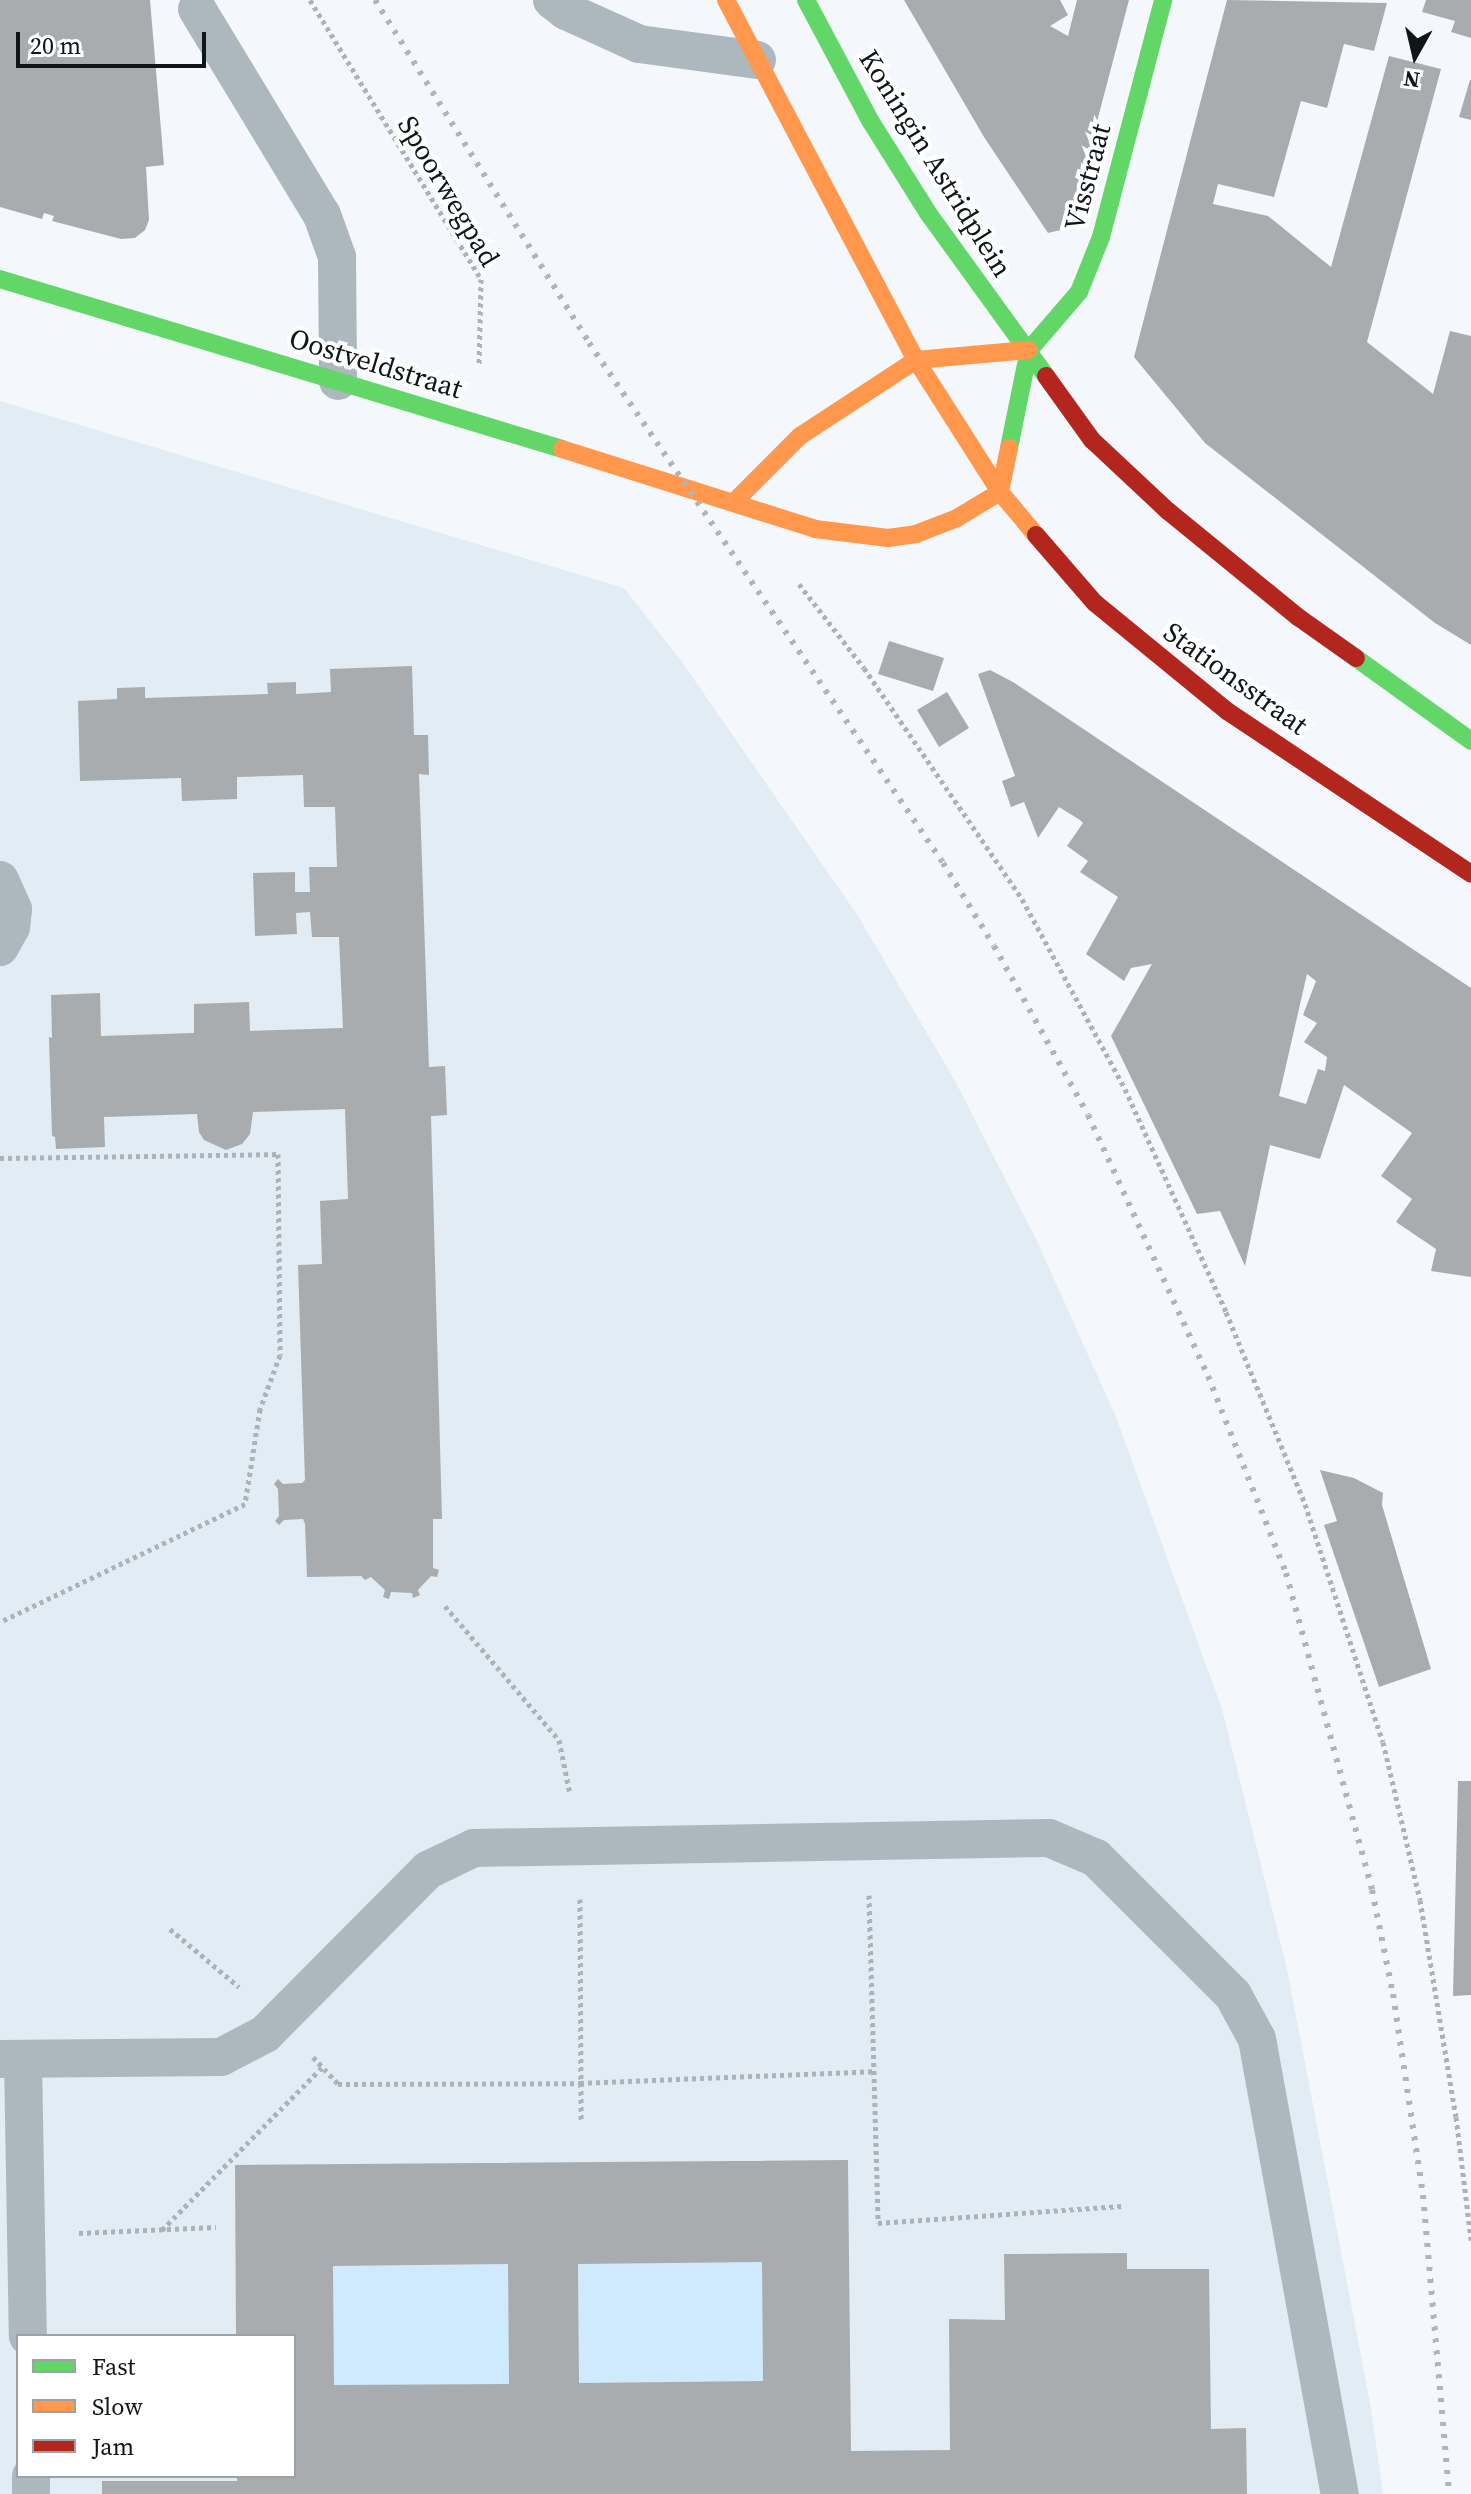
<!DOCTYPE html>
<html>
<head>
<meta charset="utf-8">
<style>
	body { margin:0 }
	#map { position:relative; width:1471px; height:2494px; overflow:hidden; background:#f4f8fc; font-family:"Source Serif 4",serif }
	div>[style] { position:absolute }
	.built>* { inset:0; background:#e1ecf4 }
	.green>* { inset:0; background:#cfeafc }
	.building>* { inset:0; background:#a8acaf }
	.path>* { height:5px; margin-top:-2.5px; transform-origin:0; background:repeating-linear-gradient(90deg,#acb3b8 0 4px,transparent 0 8px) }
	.lane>* { height:38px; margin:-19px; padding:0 19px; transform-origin:19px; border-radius:19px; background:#acb7be }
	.fast>* { height:18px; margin:-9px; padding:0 9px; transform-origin:9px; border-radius:9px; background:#63d668 }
	.slow>* { height:18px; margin:-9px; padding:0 9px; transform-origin:9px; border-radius:9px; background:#ff974d }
	.jam>* { height:18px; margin:-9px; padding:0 9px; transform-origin:9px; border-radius:9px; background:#b3261e }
	.rail>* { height:6px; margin-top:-3px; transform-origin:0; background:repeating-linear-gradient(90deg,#afb6bb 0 4px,transparent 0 12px) }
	span { translate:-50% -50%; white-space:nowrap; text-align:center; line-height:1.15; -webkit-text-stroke:8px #fff; paint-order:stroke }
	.street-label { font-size:28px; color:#101518 }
	.legend { position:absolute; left:16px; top:2334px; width:280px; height:144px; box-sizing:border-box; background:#fff; border:2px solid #9fa1a3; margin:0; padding:10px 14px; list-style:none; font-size:24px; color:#101518 }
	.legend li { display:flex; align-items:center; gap:16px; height:40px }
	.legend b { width:40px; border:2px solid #9fa1a3 }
	.north { position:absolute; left:1375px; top:16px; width:80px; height:80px; -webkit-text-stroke:6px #fff; paint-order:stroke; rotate:188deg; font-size:22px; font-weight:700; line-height:32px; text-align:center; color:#101518 }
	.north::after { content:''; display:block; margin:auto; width:28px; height:36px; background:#101518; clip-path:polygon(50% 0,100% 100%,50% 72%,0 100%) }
	.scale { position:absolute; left:16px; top:32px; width:190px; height:36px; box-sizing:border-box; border:4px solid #101518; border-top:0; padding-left:10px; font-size:24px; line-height:28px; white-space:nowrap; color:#101518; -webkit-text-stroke:6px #fff; paint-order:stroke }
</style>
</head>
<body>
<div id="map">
	<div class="built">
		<div style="clip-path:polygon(evenodd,0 401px,624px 588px,682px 662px,858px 916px,954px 1079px,1036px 1239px,1116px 1417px,1222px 1709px,1287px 1969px,1370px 2403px,1383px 2494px,0 2494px,0 401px,18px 2336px,294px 2336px,294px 2476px,18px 2476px,18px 2336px)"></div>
	</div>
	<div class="green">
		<div style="clip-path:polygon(762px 2262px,763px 2381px,579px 2383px,578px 2264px)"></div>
		<div style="clip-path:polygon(508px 2264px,509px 2384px,334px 2385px,333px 2266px)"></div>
	</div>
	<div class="building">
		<div style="clip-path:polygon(0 0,150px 0,164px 165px,146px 167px,149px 220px,145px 230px,135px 238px,121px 239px,52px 221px,54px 216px,44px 213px,42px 219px,0 207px)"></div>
		<div style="clip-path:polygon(904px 0,1060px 0,1068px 15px,1050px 26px,1068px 36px,1077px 0,1129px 0,1069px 228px,1048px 233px,984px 137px)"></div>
		<div style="clip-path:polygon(1227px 0,1387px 3px,1374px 51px,1344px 44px,1327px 108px,1301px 101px,1274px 197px,1218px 184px,1213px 204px,1268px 216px,1331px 267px,1389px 56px,1441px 69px,1367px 342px,1433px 394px,1450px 331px,1471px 336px,1471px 645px,1435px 623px,1205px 443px,1134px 357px)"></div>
		<div style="clip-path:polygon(1426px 0,1471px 0,1471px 38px,1451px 32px,1455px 21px,1422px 12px)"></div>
		<div style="clip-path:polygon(1470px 80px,1471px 80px,1471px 120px,1459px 117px)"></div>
		<div style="clip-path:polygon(889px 641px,944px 658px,933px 691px,878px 674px)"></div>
		<div style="clip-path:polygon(412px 666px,414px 735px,428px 735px,429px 775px,419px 774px,429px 1067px,445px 1066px,447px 1115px,431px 1116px,442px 1519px,433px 1519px,433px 1568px,439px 1570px,437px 1577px,431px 1576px,418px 1590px,420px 1595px,413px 1598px,412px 1593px,391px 1592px,389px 1599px,383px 1597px,385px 1590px,371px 1577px,365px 1580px,361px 1576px,307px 1577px,305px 1524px,303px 1519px,284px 1520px,279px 1525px,275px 1521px,279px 1516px,278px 1489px,274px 1484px,278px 1479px,283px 1484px,302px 1483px,305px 1480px,298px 1265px,322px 1264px,320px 1201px,348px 1199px,345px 1109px,253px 1112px,250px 1134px,242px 1144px,226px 1150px,204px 1140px,199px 1132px,197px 1114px,104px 1117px,105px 1147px,56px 1149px,55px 1137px,52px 1136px,49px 1037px,52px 1038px,51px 995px,100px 993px,101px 1036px,194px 1033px,194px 1004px,249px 1002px,250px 1031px,343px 1028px,339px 937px,312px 937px,310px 912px,296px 913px,297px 934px,255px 936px,253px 873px,295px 872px,295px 892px,310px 892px,309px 867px,337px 867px,335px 807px,304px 807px,303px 775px,237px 777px,237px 799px,182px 801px,181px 778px,80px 781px,78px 701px,117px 699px,117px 688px,145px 687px,145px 698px,268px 694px,267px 683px,296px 682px,296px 694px,331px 692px,330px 669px)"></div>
		<div style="clip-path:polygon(evenodd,990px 670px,1013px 682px,1471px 988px,1471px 1277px,1431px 1271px,1436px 1249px,1396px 1222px,1412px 1199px,1381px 1176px,1412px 1133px,1344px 1085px,1320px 1159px,1270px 1145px,1245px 1266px,1220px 1211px,1197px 1214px,1111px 1036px,1152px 964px,1131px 968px,1124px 981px,1086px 954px,1118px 897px,1080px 872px,1088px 861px,1067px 846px,1083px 823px,1080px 820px,1059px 807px,1038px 838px,1024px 802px,1011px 807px,1002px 781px,1015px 776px,978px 674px,990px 670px,1307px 974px,1316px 981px,1303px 1015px,1317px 1023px,1304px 1042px,1327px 1057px,1325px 1071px,1318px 1069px,1306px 1104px,1279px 1096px,1307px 974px)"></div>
		<div style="clip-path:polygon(947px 692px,969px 728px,939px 747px,917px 710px)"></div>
		<div style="clip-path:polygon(1320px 1470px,1354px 1478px,1383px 1493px,1382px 1505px,1431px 1669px,1379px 1687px,1324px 1525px,1337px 1521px)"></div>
		<div style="clip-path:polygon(1458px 1781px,1471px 1781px,1471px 1995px,1453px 1996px)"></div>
		<div style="clip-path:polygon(evenodd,848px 2160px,851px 2451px,950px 2450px,949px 2319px,1005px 2320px,1004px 2254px,1127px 2253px,1127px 2269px,1209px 2269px,1211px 2429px,1246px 2428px,1247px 2494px,102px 2494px,102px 2481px,237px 2481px,237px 2476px,294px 2476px,294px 2336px,236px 2336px,235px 2165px,848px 2160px,762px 2262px,763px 2381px,579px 2383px,578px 2264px,762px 2262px,848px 2160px,508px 2264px,509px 2384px,334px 2385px,333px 2266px,508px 2264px)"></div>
	</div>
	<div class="path">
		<div style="left:310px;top:0;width:327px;rotate:58.5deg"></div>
		<div style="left:481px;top:279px;width:86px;rotate:91.3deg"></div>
		<div style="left:799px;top:584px;width:106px;rotate:52.3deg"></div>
		<div style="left:864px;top:668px;width:280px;rotate:55.6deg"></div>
		<div style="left:1022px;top:899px;width:216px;rotate:61.5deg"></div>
		<div style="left:1125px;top:1089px;width:245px;rotate:65.6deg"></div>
		<div style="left:1226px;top:1312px;width:208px;rotate:67.6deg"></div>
		<div style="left:1305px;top:1504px;width:250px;rotate:71.9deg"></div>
		<div style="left:1383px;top:1742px;width:162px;rotate:76.8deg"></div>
		<div style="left:1420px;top:1900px;width:220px;rotate:80.6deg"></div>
		<div style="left:1456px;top:2117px;width:124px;rotate:83deg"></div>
		<div style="left:0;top:1158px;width:278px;rotate:-0.8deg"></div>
		<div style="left:278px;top:1154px;width:201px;rotate:89.4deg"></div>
		<div style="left:280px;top:1355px;width:58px;rotate:110.3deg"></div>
		<div style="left:260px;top:1409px;width:96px;rotate:99deg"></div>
		<div style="left:245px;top:1504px;width:272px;rotate:154.3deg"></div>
		<div style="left:445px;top:1606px;width:176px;rotate:49.6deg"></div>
		<div style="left:559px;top:1740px;width:55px;rotate:78.5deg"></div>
		<div style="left:869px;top:1895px;width:328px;rotate:88.4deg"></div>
		<div style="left:878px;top:2223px;width:244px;rotate:-4deg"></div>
		<div style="left:580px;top:1899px;width:223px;rotate:89.7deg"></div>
		<div style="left:170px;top:1929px;width:90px;rotate:40deg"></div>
		<div style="left:313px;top:2057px;width:37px;rotate:47deg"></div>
		<div style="left:338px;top:2084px;width:242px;rotate:-0.2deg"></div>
		<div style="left:580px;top:2083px;width:294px;rotate:-2.3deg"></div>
		<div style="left:162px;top:2230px;width:228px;rotate:-45.5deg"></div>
		<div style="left:79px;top:2233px;width:137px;rotate:-2.5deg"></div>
	</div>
	<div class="lane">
		<div style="left:552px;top:0;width:18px;rotate:38deg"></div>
		<div style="left:566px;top:11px;width:80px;rotate:24.3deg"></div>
		<div style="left:639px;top:44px;width:119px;rotate:7.7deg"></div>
		<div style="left:197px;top:9px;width:241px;rotate:58.8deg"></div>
		<div style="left:322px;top:215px;width:45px;rotate:70.3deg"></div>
		<div style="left:337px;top:257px;width:124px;rotate:89.5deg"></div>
		<div style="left:0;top:880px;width:32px;rotate:66deg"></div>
		<div style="left:13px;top:909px;width:18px;rotate:96deg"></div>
		<div style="left:11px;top:927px;width:23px;rotate:119deg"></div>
		<div style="left:0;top:2059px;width:221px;rotate:-0.5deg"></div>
		<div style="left:221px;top:2057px;width:50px;rotate:-27.6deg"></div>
		<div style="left:265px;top:2034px;width:231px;rotate:-45.2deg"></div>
		<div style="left:428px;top:1870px;width:51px;rotate:-25.6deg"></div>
		<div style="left:474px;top:1848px;width:575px;rotate:-1deg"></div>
		<div style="left:1049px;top:1838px;width:51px;rotate:23.1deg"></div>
		<div style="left:1096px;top:1858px;width:194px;rotate:45deg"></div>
		<div style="left:1233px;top:1995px;width:50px;rotate:61.4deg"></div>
		<div style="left:1257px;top:2039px;width:463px;rotate:79.7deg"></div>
		<div style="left:23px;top:2059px;width:277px;rotate:89deg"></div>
		<div style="left:31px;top:2476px;width:18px;rotate:90deg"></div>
	</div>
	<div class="fast">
		<div style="left:806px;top:0;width:138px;rotate:62deg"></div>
		<div style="left:871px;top:122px;width:107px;rotate:57.9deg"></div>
		<div style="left:928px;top:213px;width:201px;rotate:54.1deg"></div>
		<div style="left:0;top:279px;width:587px;rotate:16.83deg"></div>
		<div style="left:1009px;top:448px;width:100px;rotate:-78.5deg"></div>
		<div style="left:1029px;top:350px;width:77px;rotate:-49.2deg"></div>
		<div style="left:1079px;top:292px;width:59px;rotate:-68.2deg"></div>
		<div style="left:1101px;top:237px;width:245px;rotate:-75.3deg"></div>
		<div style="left:1356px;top:658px;width:142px;rotate:35.8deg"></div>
	</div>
	<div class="slow">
		<div style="left:726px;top:0;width:407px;rotate:62.2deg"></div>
		<div style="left:916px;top:360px;width:156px;rotate:57.5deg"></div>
		<div style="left:1000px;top:492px;width:56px;rotate:50.1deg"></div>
		<div style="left:562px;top:449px;width:265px;rotate:17.5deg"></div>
		<div style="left:815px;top:529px;width:74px;rotate:7deg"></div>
		<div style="left:888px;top:538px;width:28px;rotate:-8deg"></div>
		<div style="left:916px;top:534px;width:44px;rotate:-21.3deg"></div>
		<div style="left:957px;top:518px;width:50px;rotate:-31.2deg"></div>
		<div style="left:1000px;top:492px;width:45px;rotate:-78.4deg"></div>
		<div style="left:735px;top:501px;width:92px;rotate:-45deg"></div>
		<div style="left:800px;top:436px;width:139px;rotate:-33.2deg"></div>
		<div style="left:916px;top:360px;width:113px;rotate:-5.1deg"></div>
	</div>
	<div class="jam">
		<div style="left:1046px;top:376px;width:79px;rotate:54.3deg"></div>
		<div style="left:1092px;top:440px;width:104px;rotate:43.1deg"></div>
		<div style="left:1168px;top:511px;width:168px;rotate:39.2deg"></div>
		<div style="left:1298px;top:617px;width:71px;rotate:35.3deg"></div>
		<div style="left:1036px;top:535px;width:90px;rotate:49.1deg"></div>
		<div style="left:1095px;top:603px;width:171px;rotate:39.3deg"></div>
		<div style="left:1227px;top:711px;width:293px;rotate:33.7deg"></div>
	</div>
	<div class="rail">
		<div style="left:375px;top:0;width:404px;rotate:58deg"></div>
		<div style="left:589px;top:343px;width:629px;rotate:55.75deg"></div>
		<div style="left:943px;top:863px;width:97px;rotate:58.4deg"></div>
		<div style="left:994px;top:946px;width:193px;rotate:60.9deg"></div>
		<div style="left:1088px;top:1115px;width:287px;rotate:65.3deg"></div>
		<div style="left:1208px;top:1376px;width:212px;rotate:68.4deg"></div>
		<div style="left:1286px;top:1573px;width:328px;rotate:74.8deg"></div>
		<div style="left:1372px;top:1890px;width:106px;rotate:78.6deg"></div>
		<div style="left:1393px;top:1994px;width:203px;rotate:81.5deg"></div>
		<div style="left:1423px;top:2195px;width:300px;rotate:85deg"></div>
	</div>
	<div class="street-label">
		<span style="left:936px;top:163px;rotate:58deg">Koningin Astridplein</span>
		<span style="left:1087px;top:177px;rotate:-75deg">Visstraat</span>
		<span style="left:449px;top:191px;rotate:59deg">Spoorwegpad</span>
		<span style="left:376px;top:363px;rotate:17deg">Oostveldstraat</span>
		<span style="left:1236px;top:678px;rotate:36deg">Stationsstraat</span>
	</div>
	<ul class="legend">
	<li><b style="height:10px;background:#63d668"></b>Fast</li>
	<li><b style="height:10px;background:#ff974d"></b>Slow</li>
	<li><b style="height:10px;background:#b3261e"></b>Jam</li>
	</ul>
	<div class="north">N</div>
	<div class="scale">20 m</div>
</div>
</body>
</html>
